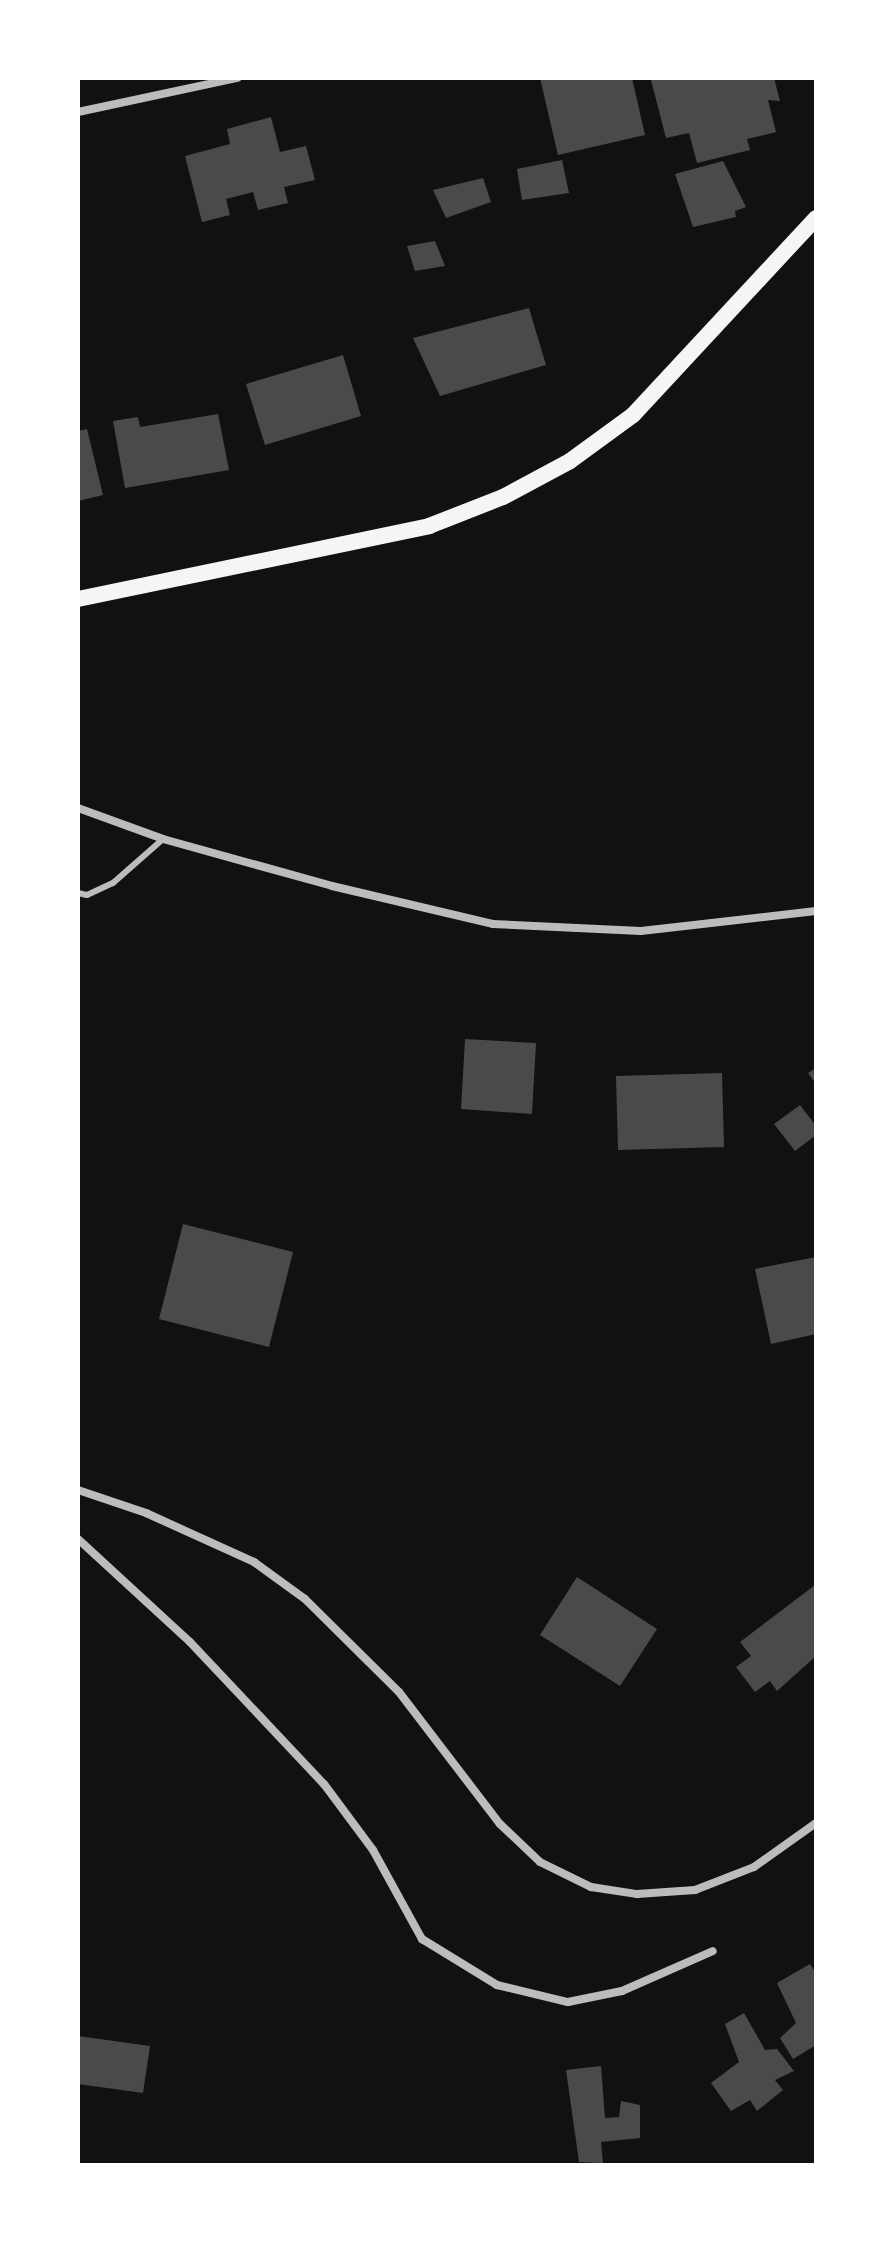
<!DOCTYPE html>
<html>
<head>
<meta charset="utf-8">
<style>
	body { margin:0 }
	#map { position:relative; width:894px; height:2243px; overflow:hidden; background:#111; font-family:"Space Grotesk",sans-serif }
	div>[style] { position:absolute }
	.building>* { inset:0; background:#4a4a4a }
	.service>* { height:6px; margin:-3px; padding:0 3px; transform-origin:3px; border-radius:3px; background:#bcbcbc }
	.minor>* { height:8px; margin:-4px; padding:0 4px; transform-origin:4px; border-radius:4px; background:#bcbcbc }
	.secondary>* { height:16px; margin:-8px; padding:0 8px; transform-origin:8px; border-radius:8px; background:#f5f5f5 }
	span { translate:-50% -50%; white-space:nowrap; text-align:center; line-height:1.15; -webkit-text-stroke:8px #fff; paint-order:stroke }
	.frame { position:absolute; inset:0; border:80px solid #fff; pointer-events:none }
</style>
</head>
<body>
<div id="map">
	<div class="building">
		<div style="clip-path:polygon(540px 78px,632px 78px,645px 135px,558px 155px)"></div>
		<div style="clip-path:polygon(661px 78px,774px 78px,780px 101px,768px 100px,776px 132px,747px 139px,750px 150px,697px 163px,689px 133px,666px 138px,651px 80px)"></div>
		<div style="clip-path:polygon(271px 117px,280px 152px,306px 146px,315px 180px,284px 187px,288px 203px,258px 210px,253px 192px,226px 199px,230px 215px,202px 222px,185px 156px,230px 144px,227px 129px)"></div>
		<div style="clip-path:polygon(562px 160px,569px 193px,522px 200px,517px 169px)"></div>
		<div style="clip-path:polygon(723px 161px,746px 207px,735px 211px,736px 217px,693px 227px,675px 174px)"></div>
		<div style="clip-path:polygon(483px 178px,491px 202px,446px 218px,433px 190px)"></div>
		<div style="clip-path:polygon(435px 241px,445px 266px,415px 271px,407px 246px)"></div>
		<div style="clip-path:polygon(529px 308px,546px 365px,440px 396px,413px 338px)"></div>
		<div style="clip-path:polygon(343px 355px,361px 416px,265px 445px,246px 384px)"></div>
		<div style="clip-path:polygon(218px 414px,229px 470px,125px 488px,113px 421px,138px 417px,140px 427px)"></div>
		<div style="clip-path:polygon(87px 429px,103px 495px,78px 501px,78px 431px)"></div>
		<div style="clip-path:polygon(465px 1039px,536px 1043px,532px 1114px,461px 1109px)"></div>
		<div style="clip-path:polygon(816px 1068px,816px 1084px,808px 1073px)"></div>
		<div style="clip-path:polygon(722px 1073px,724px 1147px,618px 1150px,616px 1076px)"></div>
		<div style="clip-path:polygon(800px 1105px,816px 1126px,816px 1135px,795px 1151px,774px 1124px)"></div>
		<div style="clip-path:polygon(183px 1224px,293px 1252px,269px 1347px,159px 1319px)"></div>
		<div style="clip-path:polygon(816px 1257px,816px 1334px,771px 1344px,755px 1269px)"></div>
		<div style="clip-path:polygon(577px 1577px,657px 1629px,620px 1686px,540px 1635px)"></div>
		<div style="clip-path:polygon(815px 1585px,816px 1656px,777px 1691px,770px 1681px,755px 1692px,736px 1667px,751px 1656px,740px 1642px)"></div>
		<div style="clip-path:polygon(810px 1964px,816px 1973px,816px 2045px,793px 2059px,780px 2038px,796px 2023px,777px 1983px)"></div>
		<div style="clip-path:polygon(744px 2013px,765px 2050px,777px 2049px,794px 2071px,775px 2080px,783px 2090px,757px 2111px,750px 2100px,731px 2111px,711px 2083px,739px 2062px,725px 2024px)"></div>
		<div style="clip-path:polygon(78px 2036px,150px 2046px,143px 2093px,78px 2084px)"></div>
		<div style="clip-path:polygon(601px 2066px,605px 2118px,619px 2117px,621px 2101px,640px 2105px,640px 2138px,601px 2142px,603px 2163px,579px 2162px,566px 2070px)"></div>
	</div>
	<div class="service">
		<div style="left:78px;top:893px;width:9px;rotate:13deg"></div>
		<div style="left:87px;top:895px;width:29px;rotate:-25deg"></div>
		<div style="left:113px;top:883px;width:67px;rotate:-41.3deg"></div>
	</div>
	<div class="minor">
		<div style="left:78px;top:112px;width:163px;rotate:-12.1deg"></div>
		<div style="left:78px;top:808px;width:90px;rotate:20deg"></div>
		<div style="left:163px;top:839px;width:175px;rotate:15.5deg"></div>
		<div style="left:332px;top:886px;width:165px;rotate:13.3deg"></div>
		<div style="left:493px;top:924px;width:148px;rotate:2.7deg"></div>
		<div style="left:641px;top:931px;width:176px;rotate:-6.5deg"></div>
		<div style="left:78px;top:1490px;width:72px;rotate:18.7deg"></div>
		<div style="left:146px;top:1513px;width:119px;rotate:24.4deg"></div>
		<div style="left:254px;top:1562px;width:63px;rotate:36deg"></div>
		<div style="left:305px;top:1599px;width:132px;rotate:44.7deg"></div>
		<div style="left:399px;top:1692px;width:166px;rotate:52.6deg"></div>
		<div style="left:500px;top:1824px;width:55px;rotate:43.5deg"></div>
		<div style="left:540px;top:1862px;width:57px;rotate:26.1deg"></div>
		<div style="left:591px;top:1887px;width:47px;rotate:8.7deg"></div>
		<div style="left:637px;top:1894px;width:58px;rotate:-3.9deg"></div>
		<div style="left:695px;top:1890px;width:63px;rotate:-21.3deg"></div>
		<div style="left:754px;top:1867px;width:76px;rotate:-35.4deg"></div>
		<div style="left:78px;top:1539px;width:152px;rotate:42.6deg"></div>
		<div style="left:190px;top:1642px;width:195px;rotate:46.7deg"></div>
		<div style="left:324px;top:1784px;width:82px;rotate:53.4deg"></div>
		<div style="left:373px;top:1850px;width:102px;rotate:61.2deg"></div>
		<div style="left:422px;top:1939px;width:88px;rotate:31.5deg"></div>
		<div style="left:497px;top:1985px;width:73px;rotate:13.5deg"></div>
		<div style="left:568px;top:2002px;width:55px;rotate:-11.5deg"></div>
		<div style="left:622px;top:1991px;width:99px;rotate:-23.7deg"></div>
	</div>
	<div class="secondary">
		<div style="left:78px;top:599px;width:359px;rotate:-11.7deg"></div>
		<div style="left:429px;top:526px;width:79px;rotate:-21.4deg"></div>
		<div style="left:503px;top:497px;width:76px;rotate:-28.2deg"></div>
		<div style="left:570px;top:461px;width:78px;rotate:-36.1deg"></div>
		<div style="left:633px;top:415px;width:269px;rotate:-47.1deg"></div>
	</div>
	<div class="frame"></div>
</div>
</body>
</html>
